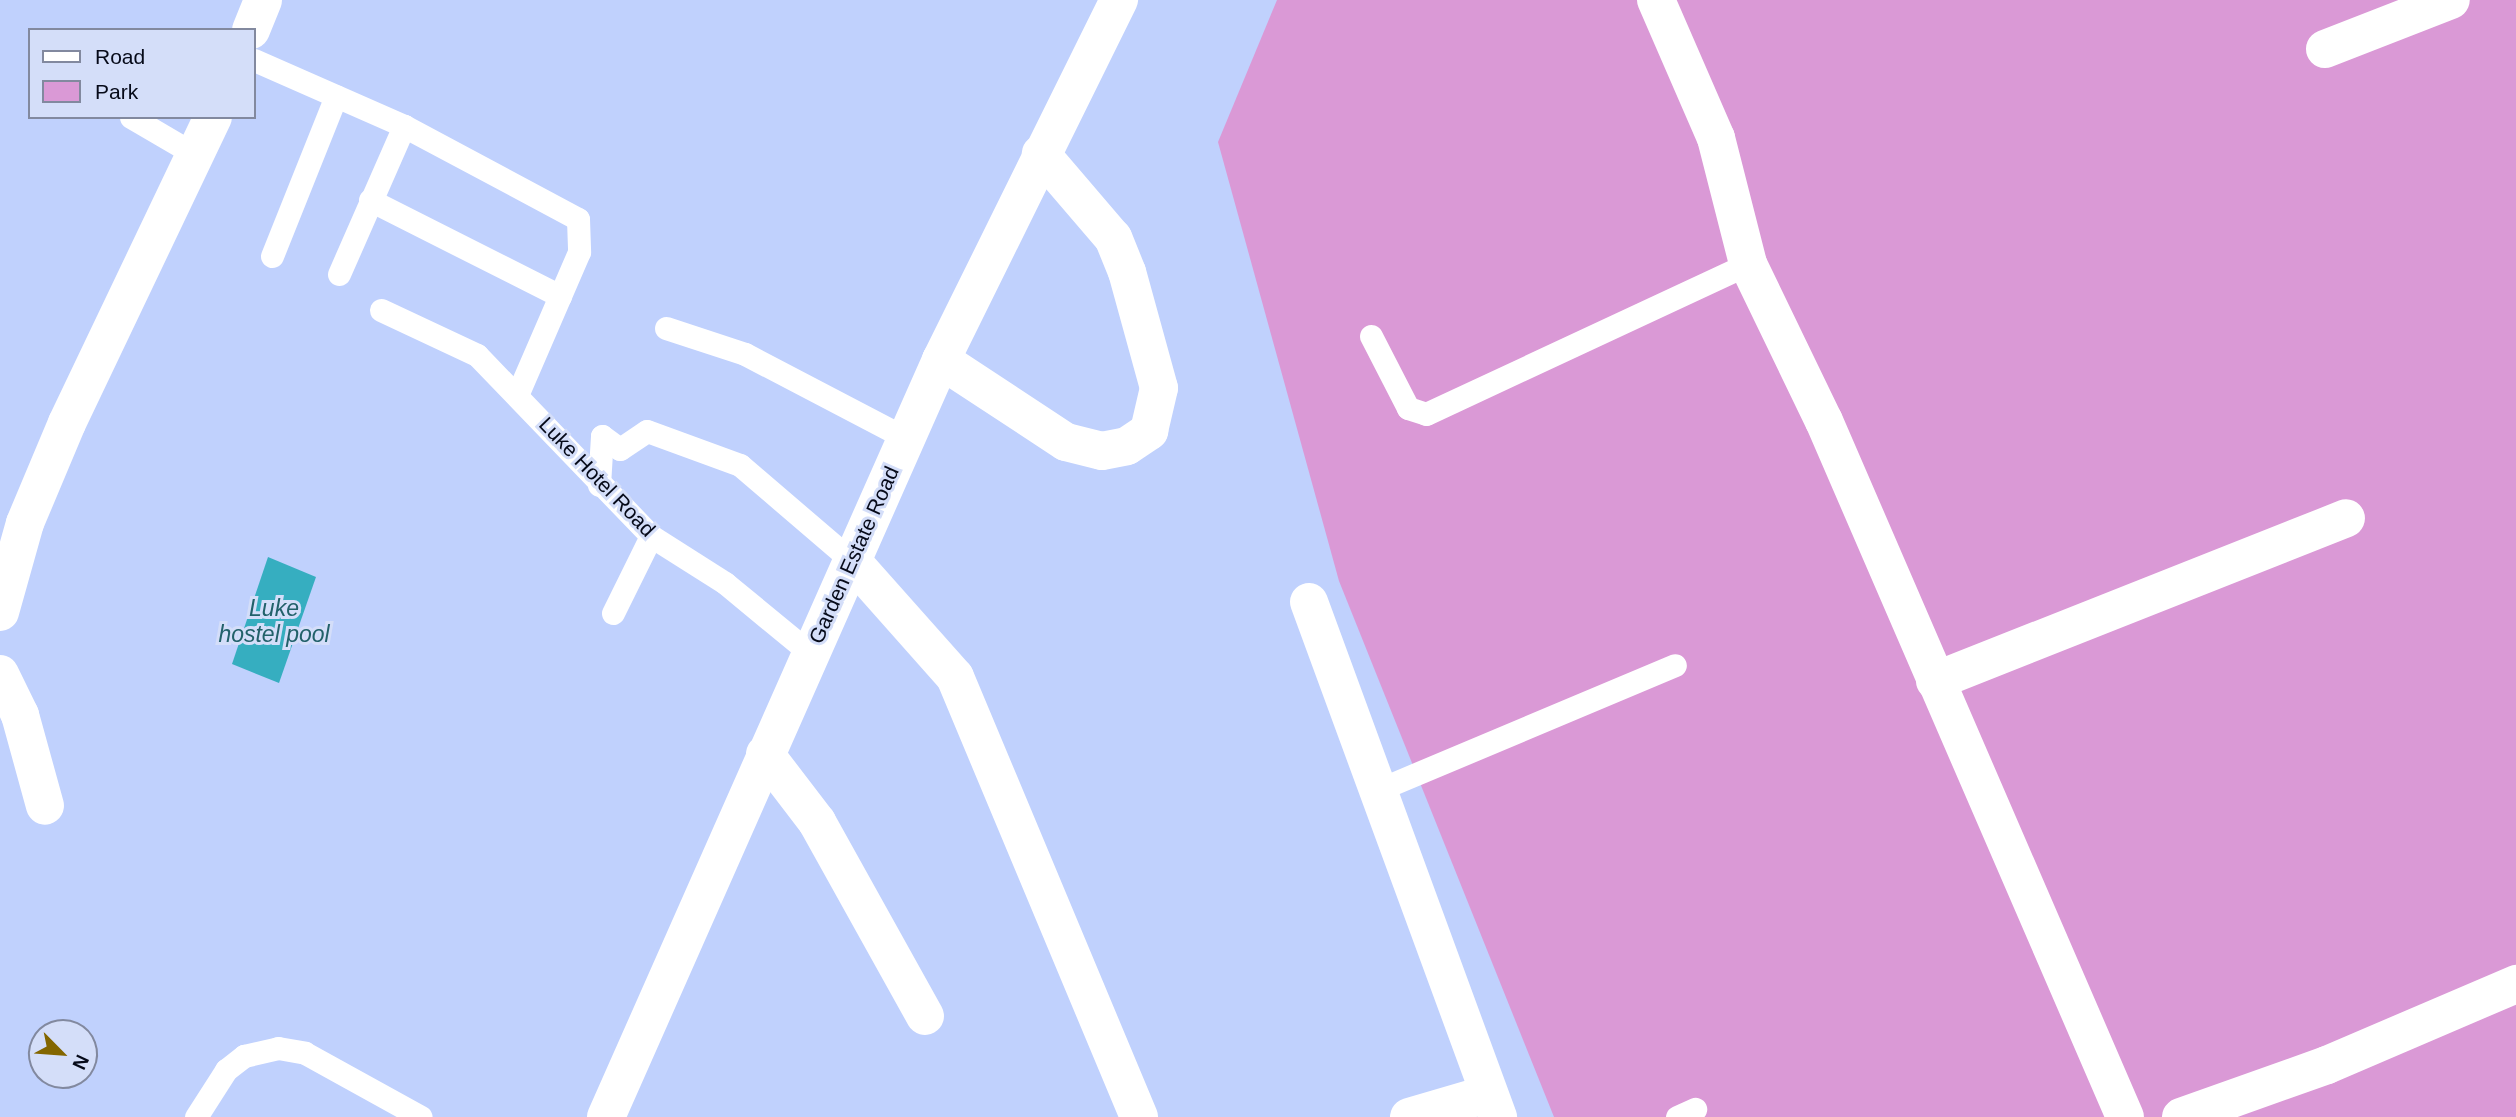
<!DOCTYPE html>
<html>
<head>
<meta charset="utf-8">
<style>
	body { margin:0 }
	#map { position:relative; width:2516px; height:1117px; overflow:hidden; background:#c0d1fd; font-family:Helvetica,sans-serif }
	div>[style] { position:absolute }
	.green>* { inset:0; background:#da99d6 }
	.water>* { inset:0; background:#36aec0 }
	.lane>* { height:23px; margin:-11.5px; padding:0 11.5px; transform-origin:11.5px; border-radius:11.5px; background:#fff }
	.street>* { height:38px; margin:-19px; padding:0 19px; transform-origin:19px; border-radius:19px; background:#fff }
	.secondary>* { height:38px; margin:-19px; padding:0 19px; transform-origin:19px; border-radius:19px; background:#fff }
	span { translate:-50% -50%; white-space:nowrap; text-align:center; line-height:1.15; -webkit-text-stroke:6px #d4def9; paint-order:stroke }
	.street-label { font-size:21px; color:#060a19 }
	.water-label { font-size:23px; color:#22616a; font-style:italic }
	.legend { position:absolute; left:28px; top:28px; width:228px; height:91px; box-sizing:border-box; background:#d4def9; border:2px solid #82899f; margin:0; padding:9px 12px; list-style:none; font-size:21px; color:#060a19 }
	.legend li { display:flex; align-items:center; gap:14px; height:35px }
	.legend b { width:35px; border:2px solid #82899f }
	.north { position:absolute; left:28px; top:1019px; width:70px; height:70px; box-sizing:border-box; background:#d4def9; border:2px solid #82899f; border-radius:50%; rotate:115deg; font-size:19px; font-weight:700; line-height:28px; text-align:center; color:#060a19 }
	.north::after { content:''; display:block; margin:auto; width:24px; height:32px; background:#836600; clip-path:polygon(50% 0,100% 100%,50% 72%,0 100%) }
</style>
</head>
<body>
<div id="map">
	<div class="green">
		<div style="clip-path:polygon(1277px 0,2516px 0,2516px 1117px,1554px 1117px,1339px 581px,1218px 142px)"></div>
	</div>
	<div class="water">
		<div style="clip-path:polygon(268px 557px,316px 577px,279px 683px,232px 664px)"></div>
	</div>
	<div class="lane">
		<div style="left:254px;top:60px;width:164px;rotate:23.7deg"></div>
		<div style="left:404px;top:126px;width:197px;rotate:28.1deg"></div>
		<div style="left:578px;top:219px;width:33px;rotate:88deg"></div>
		<div style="left:579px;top:252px;width:156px;rotate:113.4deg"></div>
		<div style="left:131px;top:117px;width:73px;rotate:30.4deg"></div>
		<div style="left:370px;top:200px;width:213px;rotate:26.8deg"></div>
		<div style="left:272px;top:256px;width:172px;rotate:-68.2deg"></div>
		<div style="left:339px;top:274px;width:162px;rotate:-66.3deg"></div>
		<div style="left:381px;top:310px;width:106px;rotate:25.1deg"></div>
		<div style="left:477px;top:355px;width:251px;rotate:46.1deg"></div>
		<div style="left:651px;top:536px;width:88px;rotate:32.4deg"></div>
		<div style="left:725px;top:583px;width:110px;rotate:39.5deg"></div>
		<div style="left:666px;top:328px;width:83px;rotate:18.2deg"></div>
		<div style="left:745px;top:354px;width:182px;rotate:27.6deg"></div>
		<div style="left:1371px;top:336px;width:81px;rotate:62.8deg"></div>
		<div style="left:1408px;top:408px;width:19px;rotate:18deg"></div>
		<div style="left:1426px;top:414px;width:355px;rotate:-25deg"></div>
		<div style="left:599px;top:485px;width:49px;rotate:-86.5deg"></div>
		<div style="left:602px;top:436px;width:22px;rotate:36deg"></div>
		<div style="left:620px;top:449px;width:32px;rotate:-34deg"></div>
		<div style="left:647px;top:431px;width:99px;rotate:20.1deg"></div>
		<div style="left:740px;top:465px;width:148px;rotate:40.6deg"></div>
		<div style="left:613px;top:613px;width:86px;rotate:-63.7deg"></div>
		<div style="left:1378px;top:790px;width:322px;rotate:-22.8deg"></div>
		<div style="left:196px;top:1117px;width:56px;rotate:-57.4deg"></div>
		<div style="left:226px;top:1070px;width:23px;rotate:-38deg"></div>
		<div style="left:244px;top:1056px;width:35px;rotate:-13deg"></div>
		<div style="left:278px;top:1048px;width:27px;rotate:10deg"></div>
		<div style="left:305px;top:1053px;width:132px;rotate:28.9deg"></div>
		<div style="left:1677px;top:1117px;width:20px;rotate:-24deg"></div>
	</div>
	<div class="street">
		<div style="left:1656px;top:0;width:150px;rotate:66.5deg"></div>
		<div style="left:1716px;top:138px;width:130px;rotate:75.7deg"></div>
		<div style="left:1748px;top:264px;width:174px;rotate:64.2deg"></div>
		<div style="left:1824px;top:421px;width:758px;rotate:66.61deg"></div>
		<div style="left:251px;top:30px;width:32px;rotate:-68deg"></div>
		<div style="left:2325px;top:49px;width:135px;rotate:-21.3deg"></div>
		<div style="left:941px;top:360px;width:149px;rotate:33.3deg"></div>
		<div style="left:1066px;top:442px;width:37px;rotate:14deg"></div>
		<div style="left:1102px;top:451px;width:25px;rotate:-11deg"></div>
		<div style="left:1127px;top:446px;width:27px;rotate:-34deg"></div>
		<div style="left:1149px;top:431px;width:44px;rotate:-76.9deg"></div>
		<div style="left:1159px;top:388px;width:120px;rotate:-105.4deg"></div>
		<div style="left:1127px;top:272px;width:37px;rotate:-112deg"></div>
		<div style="left:1113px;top:238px;width:111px;rotate:-130.6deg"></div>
		<div style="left:852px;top:561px;width:155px;rotate:48.4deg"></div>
		<div style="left:955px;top:677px;width:477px;rotate:67.3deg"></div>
		<div style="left:1309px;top:602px;width:549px;rotate:69.85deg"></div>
		<div style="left:0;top:612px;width:92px;rotate:-74.3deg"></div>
		<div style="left:25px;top:523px;width:108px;rotate:-67.2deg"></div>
		<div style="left:67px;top:423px;width:339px;rotate:-64.5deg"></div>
		<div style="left:0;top:674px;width:46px;rotate:64deg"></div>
		<div style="left:20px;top:715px;width:94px;rotate:74.6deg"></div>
		<div style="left:1935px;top:681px;width:442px;rotate:-21.6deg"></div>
		<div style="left:765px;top:754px;width:86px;rotate:52.6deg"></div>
		<div style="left:817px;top:822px;width:222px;rotate:60.9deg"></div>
		<div style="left:1409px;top:1117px;width:81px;rotate:-16.4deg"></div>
		<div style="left:2181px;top:1117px;width:155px;rotate:-19.6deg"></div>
		<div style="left:2327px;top:1065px;width:206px;rotate:-23.2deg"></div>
	</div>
	<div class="secondary">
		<div style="left:606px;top:1117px;width:828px;rotate:-66.13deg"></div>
		<div style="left:941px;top:360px;width:402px;rotate:-63.7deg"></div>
	</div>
	<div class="street-label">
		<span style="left:597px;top:477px;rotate:46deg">Luke Hotel Road</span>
		<span style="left:854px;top:555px;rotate:-66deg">Garden Estate Road</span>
	</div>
	<div class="water-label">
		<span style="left:274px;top:621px">Luke<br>hostel pool</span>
	</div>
	<ul class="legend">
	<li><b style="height:9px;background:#fff"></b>Road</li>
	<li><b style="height:19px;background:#da99d6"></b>Park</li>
	</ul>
	<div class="north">N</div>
</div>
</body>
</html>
